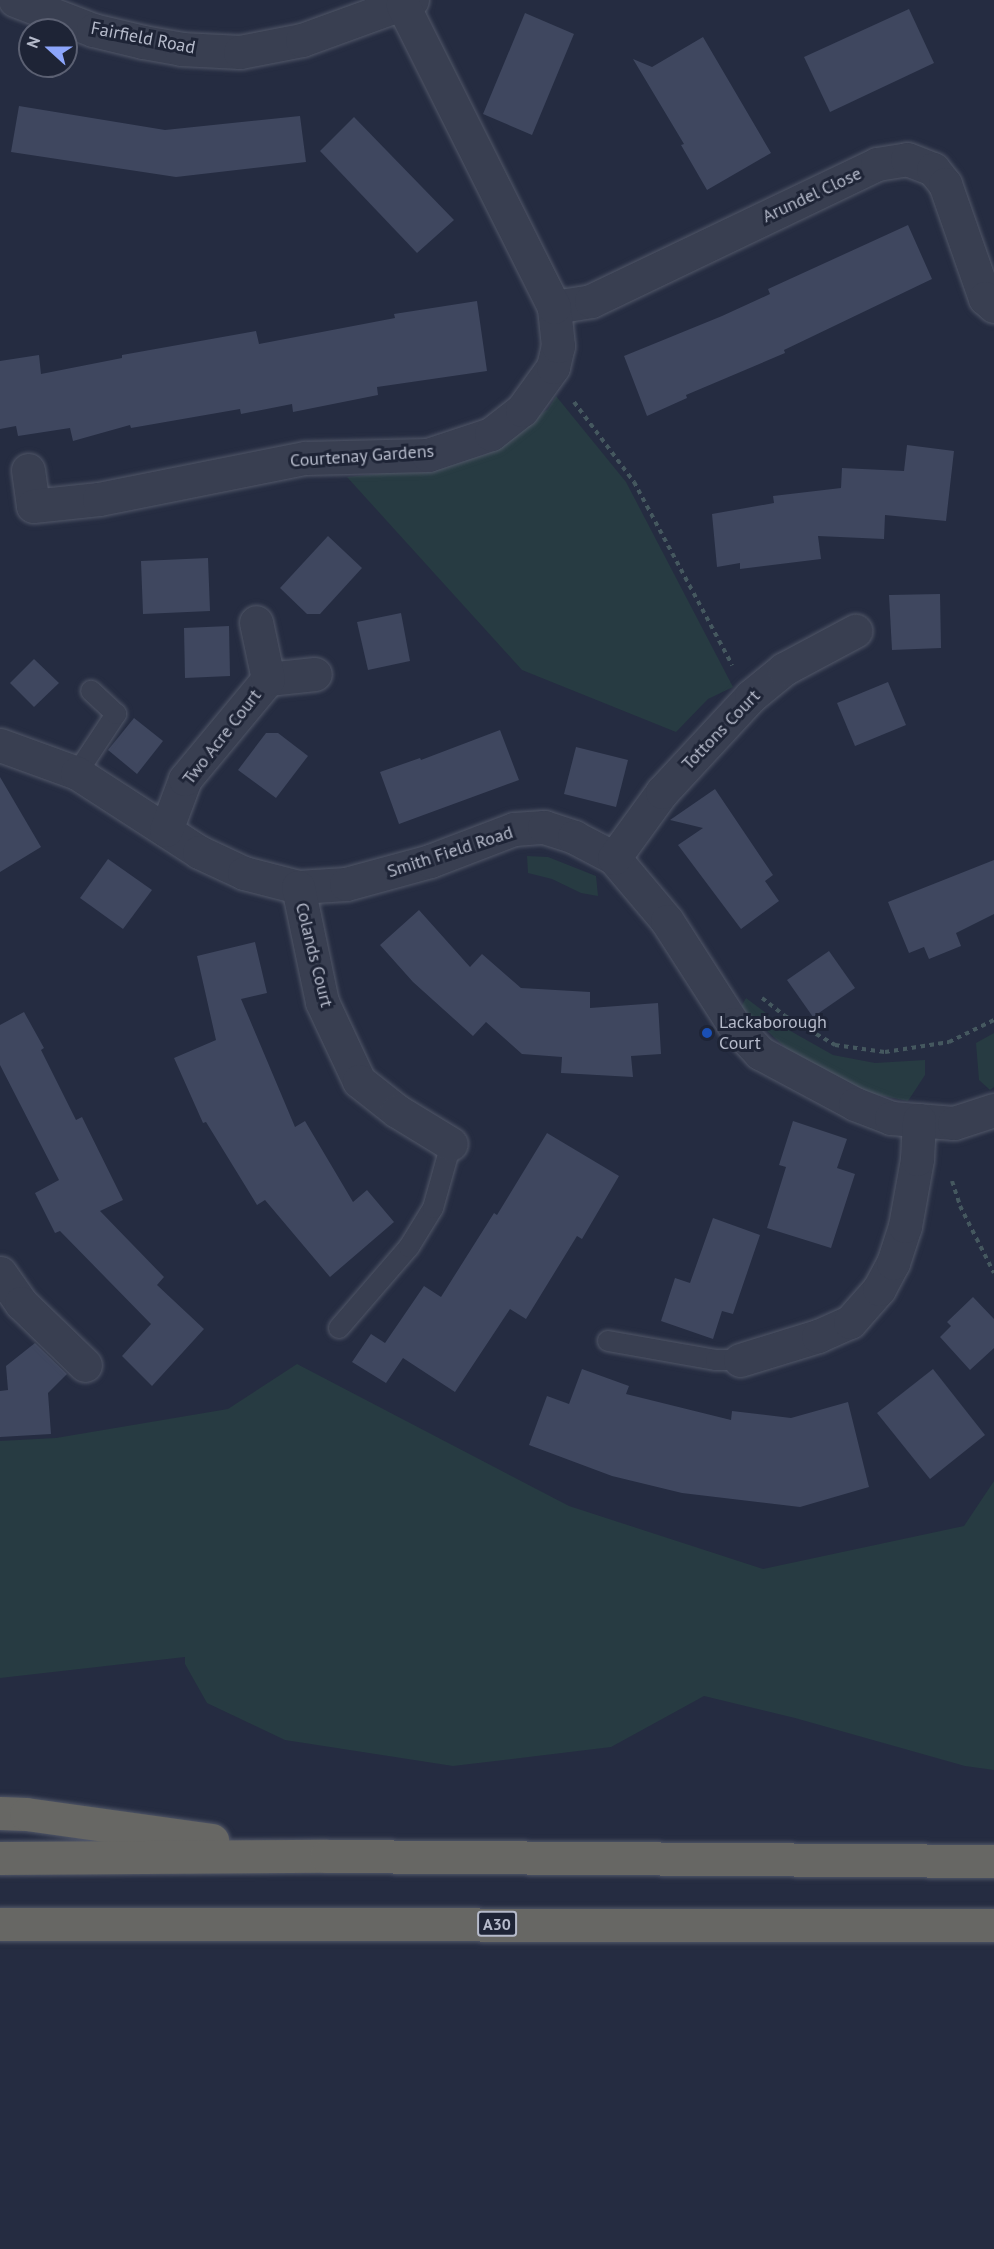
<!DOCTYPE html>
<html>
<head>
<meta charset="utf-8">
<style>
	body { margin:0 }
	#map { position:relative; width:994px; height:2249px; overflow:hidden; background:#252c41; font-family:"PT Sans",sans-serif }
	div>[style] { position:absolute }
	.green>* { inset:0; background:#273b42 }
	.building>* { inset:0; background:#3f475f }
	.path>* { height:4px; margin-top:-2px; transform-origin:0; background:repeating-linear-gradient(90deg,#45585f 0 4.5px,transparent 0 9px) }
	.roads { filter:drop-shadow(0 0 2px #515768) drop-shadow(0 0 2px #515768) }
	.service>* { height:20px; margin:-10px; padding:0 10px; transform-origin:10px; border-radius:10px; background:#393f51 }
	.minor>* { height:33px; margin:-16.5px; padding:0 16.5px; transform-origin:16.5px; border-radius:16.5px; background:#393f51 }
	.trunk>* { height:33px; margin:-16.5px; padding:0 16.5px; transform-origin:16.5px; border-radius:16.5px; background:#676764 }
	.dots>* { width:16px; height:16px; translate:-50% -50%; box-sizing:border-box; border:3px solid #1e2436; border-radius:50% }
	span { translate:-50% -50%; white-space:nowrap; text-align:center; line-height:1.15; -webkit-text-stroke:6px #1e2436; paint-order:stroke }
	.shield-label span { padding:2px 4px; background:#1e2436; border:2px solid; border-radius:4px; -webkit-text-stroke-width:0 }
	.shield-label { font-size:16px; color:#b6bbcb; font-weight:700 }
	.street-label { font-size:18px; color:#b6bbcb }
	.poi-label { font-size:18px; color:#b6bbcb }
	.left { translate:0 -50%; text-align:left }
	.north { position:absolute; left:18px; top:18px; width:60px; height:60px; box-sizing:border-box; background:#1e2436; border:2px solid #5b6072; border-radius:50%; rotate:291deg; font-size:16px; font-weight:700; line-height:24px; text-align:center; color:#b6bbcb }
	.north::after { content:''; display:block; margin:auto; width:21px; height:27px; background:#8ca5fb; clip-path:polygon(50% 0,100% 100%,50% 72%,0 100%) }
</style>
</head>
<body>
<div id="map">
	<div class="green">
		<div style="clip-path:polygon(556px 396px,626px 482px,733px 687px,708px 699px,676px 732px,522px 670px,347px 477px,434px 468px,484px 455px,548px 409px)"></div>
		<div style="clip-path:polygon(527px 856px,548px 857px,596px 876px,598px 896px,581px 893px,552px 879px,528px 873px)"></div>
		<div style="clip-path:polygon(746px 998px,787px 1029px,833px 1055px,875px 1063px,925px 1060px,925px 1075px,908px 1101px,850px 1089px,801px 1062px,741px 1007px)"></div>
		<div style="clip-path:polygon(994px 1033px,994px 1087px,990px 1090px,979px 1080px,976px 1043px)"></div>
		<div style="clip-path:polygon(297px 1364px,569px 1506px,763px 1569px,964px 1526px,994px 1481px,994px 1770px,965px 1766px,795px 1718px,704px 1696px,611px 1747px,453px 1766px,285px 1740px,207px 1703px,185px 1664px,185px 1657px,0 1678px,0 1441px,56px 1438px,228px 1409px)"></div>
	</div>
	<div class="building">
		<div style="clip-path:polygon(909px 9px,934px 63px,830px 112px,804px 57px)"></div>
		<div style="clip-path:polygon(525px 13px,574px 34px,532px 135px,483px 114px)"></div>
		<div style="clip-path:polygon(703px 37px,771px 153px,707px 190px,681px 145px,684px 144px,633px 59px,652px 67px)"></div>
		<div style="clip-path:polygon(19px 106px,165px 130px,300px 116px,306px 162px,176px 177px,11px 152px)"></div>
		<div style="clip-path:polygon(354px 117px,454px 220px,417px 253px,320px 151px)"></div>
		<div style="clip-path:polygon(908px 225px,932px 279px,784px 350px,785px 353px,686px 395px,687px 398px,647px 416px,624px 356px,722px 316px,770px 294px,768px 289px)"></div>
		<div style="clip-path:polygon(477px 301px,487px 371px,377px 387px,378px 395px,293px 412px,292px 404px,241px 414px,240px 409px,131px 428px,130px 425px,73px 441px,70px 428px,18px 436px,16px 426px,0 429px,0 361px,39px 355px,41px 374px,122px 358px,122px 355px,256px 331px,259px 344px,395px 318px,394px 314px)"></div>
		<div style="clip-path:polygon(907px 445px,954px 451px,946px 521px,885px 515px,884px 539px,818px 536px,821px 559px,740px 569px,740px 563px,717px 567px,712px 514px,774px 503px,773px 496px,841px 488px,842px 468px,904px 471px)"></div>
		<div style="clip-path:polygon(328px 536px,362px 568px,320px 614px,307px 614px,280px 588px)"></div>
		<div style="clip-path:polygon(208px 558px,210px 611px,143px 614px,141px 561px)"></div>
		<div style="clip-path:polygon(940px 594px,941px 648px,892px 650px,889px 595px)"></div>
		<div style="clip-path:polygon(401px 613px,410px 661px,368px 670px,357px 622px)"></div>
		<div style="clip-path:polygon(229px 626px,230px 676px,185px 678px,184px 628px)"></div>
		<div style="clip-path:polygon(34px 659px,59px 683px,34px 707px,10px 683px)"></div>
		<div style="clip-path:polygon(888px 682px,906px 725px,855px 746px,837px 703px)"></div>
		<div style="clip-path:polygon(134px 718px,163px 741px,137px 774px,108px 750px)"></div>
		<div style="clip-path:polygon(500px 730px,519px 780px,399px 824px,380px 772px,420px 758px,421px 760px)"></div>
		<div style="clip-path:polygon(266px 733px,278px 733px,308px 756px,276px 798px,238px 770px)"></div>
		<div style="clip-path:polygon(576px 747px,628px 760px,616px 807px,564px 794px)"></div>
		<div style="clip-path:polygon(0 777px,41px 847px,0 872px)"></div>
		<div style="clip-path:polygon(715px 789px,773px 875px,765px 881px,779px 901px,741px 929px,678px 845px,703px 828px,670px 820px)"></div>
		<div style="clip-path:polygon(108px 859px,152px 890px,123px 929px,80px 898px)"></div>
		<div style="clip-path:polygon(994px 860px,994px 914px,956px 933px,961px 946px,929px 959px,924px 947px,909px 953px,888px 902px)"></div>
		<div style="clip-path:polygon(419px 910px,470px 967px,482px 954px,521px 988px,590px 992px,590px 1008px,658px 1003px,661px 1054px,631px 1056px,633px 1077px,561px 1073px,562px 1057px,522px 1054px,486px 1022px,473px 1036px,413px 982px,380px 945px)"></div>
		<div style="clip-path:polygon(255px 942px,267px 993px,241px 999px,295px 1127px,305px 1121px,353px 1202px,367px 1190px,394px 1222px,330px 1277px,265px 1200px,257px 1205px,206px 1122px,203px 1123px,174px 1058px,216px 1040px,197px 956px)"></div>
		<div style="clip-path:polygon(829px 951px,855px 988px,813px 1017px,787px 980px)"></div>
		<div style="clip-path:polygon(24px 1012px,44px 1048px,41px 1050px,76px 1120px,82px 1117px,123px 1200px,100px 1211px,164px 1277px,157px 1285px,204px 1329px,152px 1386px,122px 1356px,151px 1324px,60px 1231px,55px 1233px,35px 1193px,59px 1180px,0 1065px,0 1025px)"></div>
		<div style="clip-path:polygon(793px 1121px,847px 1139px,837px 1168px,855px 1174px,831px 1248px,767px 1228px,786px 1167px,779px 1165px)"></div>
		<div style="clip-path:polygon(547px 1133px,619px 1176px,582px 1239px,577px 1236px,526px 1319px,510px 1309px,455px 1392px,403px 1358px,386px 1383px,352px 1362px,371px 1334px,385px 1343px,424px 1286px,441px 1297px,494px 1213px,497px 1215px)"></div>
		<div style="clip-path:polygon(713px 1218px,760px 1235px,733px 1314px,722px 1311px,713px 1339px,661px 1321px,675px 1278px,690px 1283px)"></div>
		<div style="clip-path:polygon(973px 1297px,994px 1319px,994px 1348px,970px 1370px,940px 1337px,951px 1326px,947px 1322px)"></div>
		<div style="clip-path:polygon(35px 1343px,67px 1374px,48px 1393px,51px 1434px,0 1437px,0 1391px,8px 1390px,6px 1366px)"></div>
		<div style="clip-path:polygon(582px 1369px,629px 1386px,626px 1394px,731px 1420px,732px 1411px,791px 1418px,848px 1402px,869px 1487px,800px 1507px,682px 1493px,612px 1476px,529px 1445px,547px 1396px,569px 1404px)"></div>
		<div style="clip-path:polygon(933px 1369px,985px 1435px,930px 1479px,877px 1413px)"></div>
	</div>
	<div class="path">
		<div style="left:574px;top:402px;width:100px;rotate:53.1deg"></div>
		<div style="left:634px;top:482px;width:208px;rotate:61.8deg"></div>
		<div style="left:762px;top:998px;width:29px;rotate:38deg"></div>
		<div style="left:785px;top:1016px;width:58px;rotate:30.1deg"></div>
		<div style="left:835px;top:1045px;width:50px;rotate:8deg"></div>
		<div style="left:885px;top:1052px;width:65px;rotate:-8.9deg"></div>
		<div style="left:949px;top:1042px;width:50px;rotate:-26.1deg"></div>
		<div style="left:952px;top:1181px;width:26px;rotate:72deg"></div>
		<div style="left:960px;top:1206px;width:75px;rotate:63.1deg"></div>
	</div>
	<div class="roads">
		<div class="service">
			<div style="left:77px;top:773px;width:71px;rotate:-56.5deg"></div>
			<div style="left:116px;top:714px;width:34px;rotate:-137deg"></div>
			<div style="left:339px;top:1328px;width:107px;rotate:-49.2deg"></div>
			<div style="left:409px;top:1247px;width:46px;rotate:-58.4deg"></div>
			<div style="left:433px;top:1208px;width:66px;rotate:-74.3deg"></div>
			<div style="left:608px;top:1341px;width:110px;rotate:10deg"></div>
			<div style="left:716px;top:1360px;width:24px"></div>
		</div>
		<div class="minor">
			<div style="left:15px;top:0;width:84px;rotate:21deg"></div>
			<div style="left:93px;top:30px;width:51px;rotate:13.5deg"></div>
			<div style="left:143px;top:42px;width:39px;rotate:10deg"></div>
			<div style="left:181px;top:49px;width:59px;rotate:2.9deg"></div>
			<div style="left:240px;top:52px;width:63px;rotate:-11deg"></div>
			<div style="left:302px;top:40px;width:117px;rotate:-20deg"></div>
			<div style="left:554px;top:307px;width:37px;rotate:-9deg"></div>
			<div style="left:591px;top:301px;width:317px;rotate:-25.6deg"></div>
			<div style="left:877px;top:164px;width:30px;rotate:-9deg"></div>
			<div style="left:907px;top:159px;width:28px;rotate:21deg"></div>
			<div style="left:933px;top:169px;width:19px;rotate:51deg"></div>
			<div style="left:945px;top:184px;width:121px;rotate:70.7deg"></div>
			<div style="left:985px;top:298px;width:12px;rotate:42deg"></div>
			<div style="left:28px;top:470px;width:36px;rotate:82deg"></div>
			<div style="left:33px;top:506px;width:66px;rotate:-6.1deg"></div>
			<div style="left:99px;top:499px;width:210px;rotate:-11.3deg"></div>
			<div style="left:305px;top:458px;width:123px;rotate:-1.4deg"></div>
			<div style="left:428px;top:455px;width:66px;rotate:-18.4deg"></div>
			<div style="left:491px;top:434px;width:39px;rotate:-38deg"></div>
			<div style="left:522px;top:410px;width:53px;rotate:-54.2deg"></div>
			<div style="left:553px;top:367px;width:22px;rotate:-77deg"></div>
			<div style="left:558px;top:346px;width:39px;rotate:-96deg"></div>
			<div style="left:554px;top:307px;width:338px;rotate:-116.6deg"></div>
			<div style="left:268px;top:679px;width:47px;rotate:-6.1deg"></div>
			<div style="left:0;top:745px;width:82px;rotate:20deg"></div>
			<div style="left:77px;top:773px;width:145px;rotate:32.9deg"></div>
			<div style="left:199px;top:852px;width:50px;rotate:25deg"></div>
			<div style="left:244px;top:873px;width:56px;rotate:14.5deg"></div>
			<div style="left:298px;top:887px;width:48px;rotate:-3.6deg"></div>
			<div style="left:346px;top:884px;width:87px;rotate:-15.3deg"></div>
			<div style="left:430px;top:861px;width:90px;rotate:-20.9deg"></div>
			<div style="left:514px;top:829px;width:30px;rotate:-4deg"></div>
			<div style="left:544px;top:827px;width:32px;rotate:18deg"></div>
			<div style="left:574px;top:837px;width:45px;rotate:27.7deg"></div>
			<div style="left:614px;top:858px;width:82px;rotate:49.9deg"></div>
			<div style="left:667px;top:921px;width:122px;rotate:57.3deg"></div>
			<div style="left:733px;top:1024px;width:40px;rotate:47deg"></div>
			<div style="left:760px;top:1053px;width:108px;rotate:28.2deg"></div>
			<div style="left:855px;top:1104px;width:39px;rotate:21deg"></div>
			<div style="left:891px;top:1118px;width:63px;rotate:4.5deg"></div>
			<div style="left:954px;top:1123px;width:42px;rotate:-18deg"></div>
			<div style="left:166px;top:830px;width:54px;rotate:-69.6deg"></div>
			<div style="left:185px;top:779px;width:130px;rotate:-50.3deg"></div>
			<div style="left:268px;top:679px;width:58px;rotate:-101.9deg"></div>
			<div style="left:614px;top:858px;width:82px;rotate:-54deg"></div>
			<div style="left:662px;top:792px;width:131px;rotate:-47.2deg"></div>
			<div style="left:751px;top:696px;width:43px;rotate:-39.3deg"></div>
			<div style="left:784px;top:669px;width:81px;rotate:-28.2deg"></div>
			<div style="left:298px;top:887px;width:117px;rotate:78.2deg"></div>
			<div style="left:322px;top:1002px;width:87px;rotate:64.9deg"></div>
			<div style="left:359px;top:1081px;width:48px;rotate:38.3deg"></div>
			<div style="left:397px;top:1111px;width:63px;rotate:31.4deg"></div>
			<div style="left:0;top:1273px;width:37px;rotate:55deg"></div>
			<div style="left:21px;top:1303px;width:89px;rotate:44.1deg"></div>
			<div style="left:740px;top:1360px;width:82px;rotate:-17.1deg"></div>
			<div style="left:818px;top:1336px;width:35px;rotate:-24deg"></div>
			<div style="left:850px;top:1322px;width:44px;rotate:-48.7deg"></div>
			<div style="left:879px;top:1289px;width:30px;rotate:-62deg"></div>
			<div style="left:893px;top:1263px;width:39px;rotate:-72deg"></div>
			<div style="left:905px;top:1226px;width:68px;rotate:-79.8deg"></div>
			<div style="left:917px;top:1159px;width:39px;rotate:-87deg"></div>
		</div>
		<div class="trunk">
			<div style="left:0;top:1813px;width:26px;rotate:2deg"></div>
			<div style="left:26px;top:1814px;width:188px;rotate:8deg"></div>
			<div style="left:0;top:1858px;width:326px;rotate:-0.4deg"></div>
			<div style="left:326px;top:1856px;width:668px;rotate:0.43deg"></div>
			<div style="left:0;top:1924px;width:994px;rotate:0.06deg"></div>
		</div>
	</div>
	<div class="dots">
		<div style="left:707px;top:1033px;background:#1a4fb4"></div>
	</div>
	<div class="shield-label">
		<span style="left:497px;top:1924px">A30</span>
	</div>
	<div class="street-label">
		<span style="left:143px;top:38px;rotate:11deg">Fairfield Road</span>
		<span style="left:812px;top:195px;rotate:-25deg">Arundel Close</span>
		<span style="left:362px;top:456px;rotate:-4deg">Courtenay Gardens</span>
		<span style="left:721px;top:730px;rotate:-46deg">Tottons Court</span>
		<span style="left:222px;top:737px;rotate:-52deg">Two Acre Court</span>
		<span style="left:450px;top:852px;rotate:-18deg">Smith Field Road</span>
		<span style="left:314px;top:955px;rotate:76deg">Colands Court</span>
	</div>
	<div class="poi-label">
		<span class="left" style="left:719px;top:1033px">Lackaborough<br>Court</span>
	</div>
	<div class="north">N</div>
</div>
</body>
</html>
